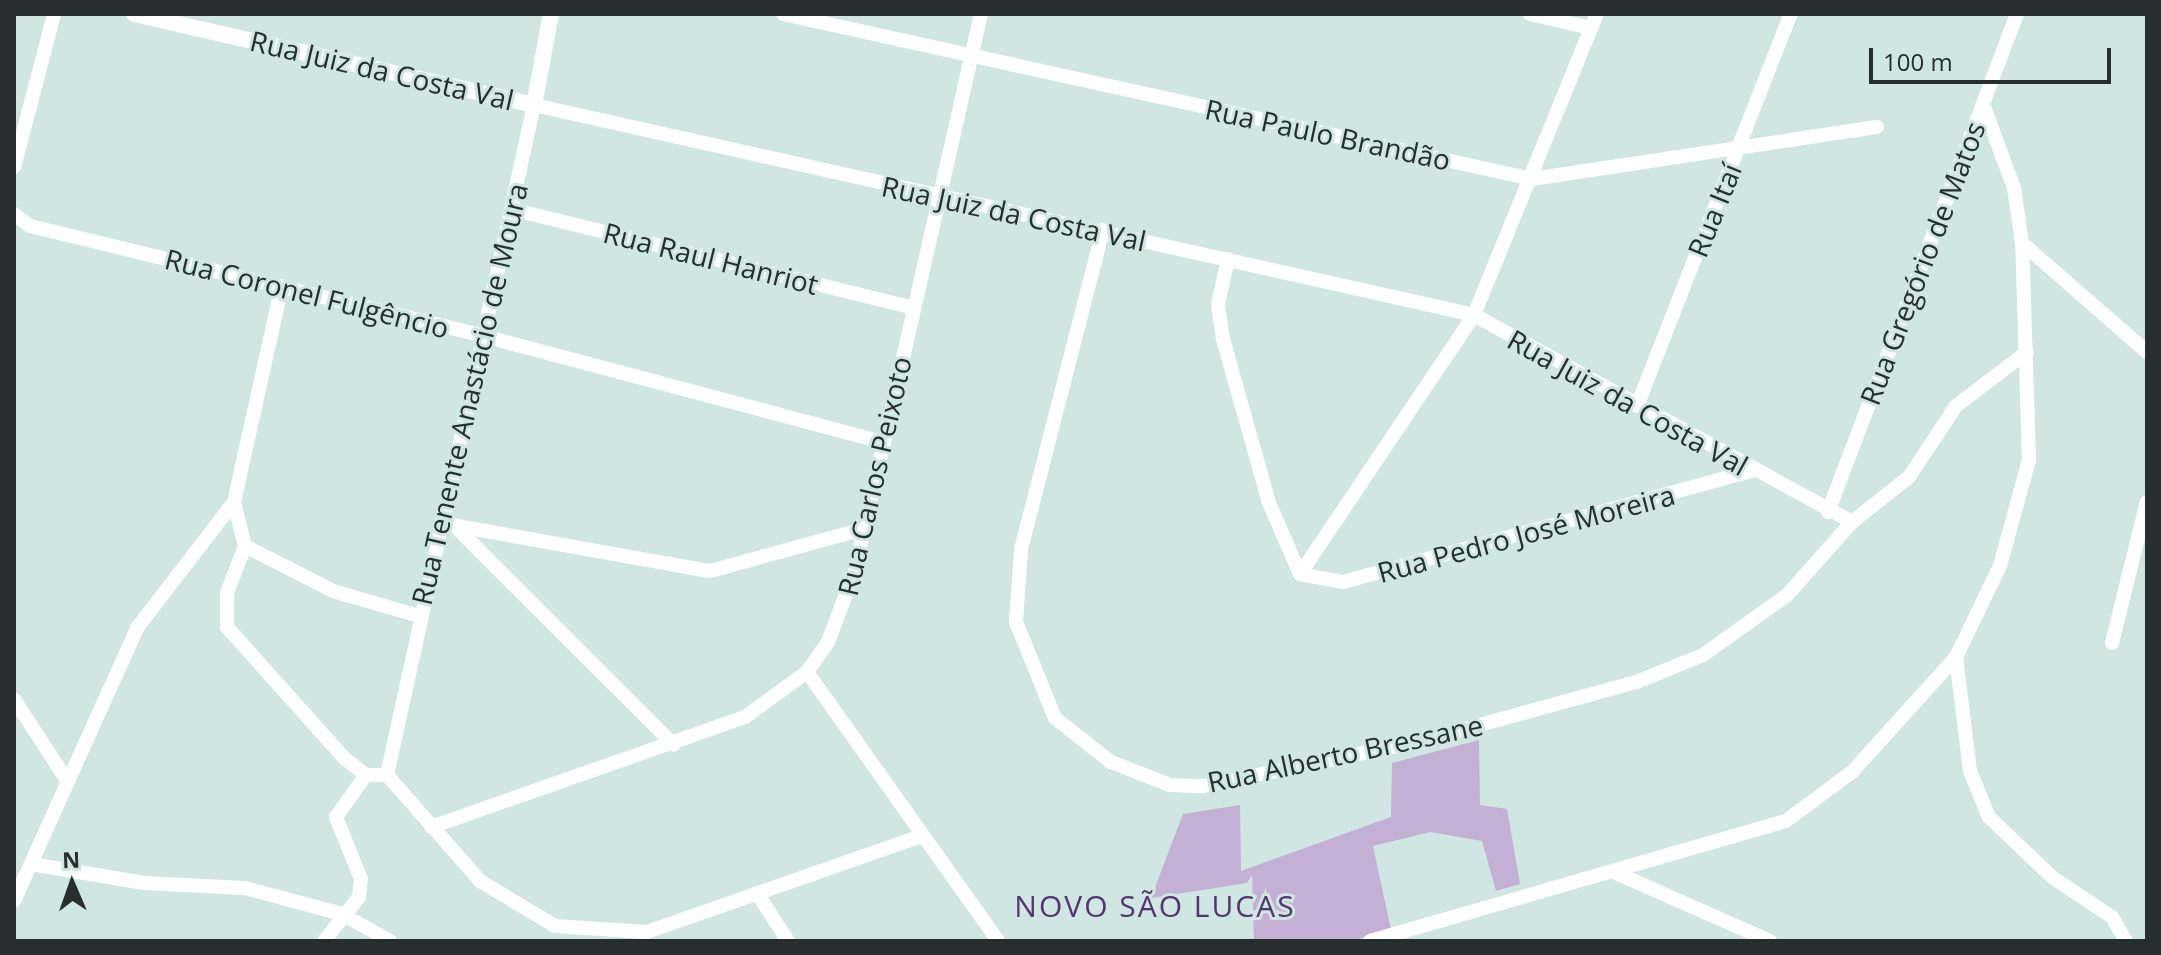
<!DOCTYPE html>
<html>
<head>
<meta charset="utf-8">
<style>
	body { margin:0 }
	#map { position:relative; width:2161px; height:955px; overflow:hidden; background:#cfe6e3; font-family:"Open Sans",sans-serif }
	div>[style] { position:absolute }
	.green>* { inset:0; background:#c3b0d4 }
	.minor>* { height:14px; margin:-7px; padding:0 7px; transform-origin:7px; border-radius:7px; background:#fff }
	.tertiary>* { height:16px; margin:-8px; padding:0 8px; transform-origin:8px; border-radius:8px; background:#fff }
	span { translate:-50% -50%; white-space:nowrap; text-align:center; line-height:1.15; -webkit-text-stroke:6px #cfe6e3; paint-order:stroke }
	.street-label { font-size:28px; color:#262f2e }
	.neighbourhood-label { font-size:30px; color:#56356e; letter-spacing:2px }
	.frame { position:absolute; inset:0; border:16px solid #262f2e; pointer-events:none }
	.north { position:absolute; left:32px; top:843px; width:80px; height:80px; -webkit-text-stroke:6px #cfe6e3; paint-order:stroke; rotate:358deg; font-size:22px; font-weight:700; line-height:32px; text-align:center; color:#262f2e }
	.north::after { content:''; display:block; margin:auto; width:28px; height:36px; background:#262f2e; clip-path:polygon(50% 0,100% 100%,50% 72%,0 100%) }
	.scale { position:absolute; left:1869px; top:48px; width:242px; height:36px; box-sizing:border-box; border:4px solid #262f2e; border-top:0; padding-left:10px; font-size:24px; line-height:28px; white-space:nowrap; color:#262f2e; -webkit-text-stroke:6px #cfe6e3; paint-order:stroke }
</style>
</head>
<body>
<div id="map">
	<div class="green">
		<div style="clip-path:polygon(1479px 740px,1480px 805px,1507px 809px,1520px 884px,1496px 891px,1482px 841px,1430px 832px,1373px 846px,1391px 930px,1351px 941px,1254px 941px,1252px 875px,1247px 883px,1151px 898px,1183px 814px,1240px 805px,1241px 871px,1391px 817px,1392px 763px)"></div>
	</div>
	<div class="minor">
		<div style="left:783px;top:14px;width:767px;rotate:12.42deg"></div>
		<div style="left:1532px;top:179px;width:349px;rotate:-8.6deg"></div>
		<div style="left:1530px;top:14px;width:63px;rotate:12.9deg"></div>
		<div style="left:14px;top:167px;width:158px;rotate:-75.3deg"></div>
		<div style="left:511px;top:209px;width:412px;rotate:13.8deg"></div>
		<div style="left:14px;top:214px;width:20px;rotate:37deg"></div>
		<div style="left:30px;top:226px;width:463px;rotate:13.6deg"></div>
		<div style="left:480px;top:335px;width:416px;rotate:14.9deg"></div>
		<div style="left:1103px;top:230px;width:330px;rotate:104.4deg"></div>
		<div style="left:1021px;top:550px;width:72px;rotate:94deg"></div>
		<div style="left:1016px;top:622px;width:104px;rotate:67.9deg"></div>
		<div style="left:1055px;top:718px;width:71px;rotate:38.2deg"></div>
		<div style="left:1111px;top:762px;width:63px;rotate:21.3deg"></div>
		<div style="left:1170px;top:785px;width:33px;rotate:2deg"></div>
		<div style="left:1203px;top:786px;width:219px;rotate:-11.6deg"></div>
		<div style="left:1418px;top:742px;width:229px;rotate:-15.4deg"></div>
		<div style="left:1639px;top:681px;width:69px;rotate:-22.1deg"></div>
		<div style="left:1703px;top:655px;width:103px;rotate:-35.5deg"></div>
		<div style="left:1787px;top:595px;width:98px;rotate:-48.3deg"></div>
		<div style="left:1852px;top:522px;width:73px;rotate:-38.3deg"></div>
		<div style="left:1909px;top:477px;width:85px;rotate:-56.5deg"></div>
		<div style="left:1956px;top:406px;width:89px;rotate:-37.3deg"></div>
		<div style="left:2022px;top:243px;width:166px;rotate:41.1deg"></div>
		<div style="left:1228px;top:259px;width:46px;rotate:102.5deg"></div>
		<div style="left:1218px;top:304px;width:35px;rotate:82deg"></div>
		<div style="left:1223px;top:339px;width:170px;rotate:74.3deg"></div>
		<div style="left:1269px;top:503px;width:77px;rotate:66.4deg"></div>
		<div style="left:1637px;top:406px;width:421px;rotate:-68.6deg"></div>
		<div style="left:234px;top:502px;width:45px;rotate:76deg"></div>
		<div style="left:245px;top:546px;width:50px;rotate:111deg"></div>
		<div style="left:227px;top:593px;width:34px;rotate:90deg"></div>
		<div style="left:227px;top:627px;width:176px;rotate:48.2deg"></div>
		<div style="left:344px;top:758px;width:28px;rotate:38deg"></div>
		<div style="left:366px;top:775px;width:21px"></div>
		<div style="left:1828px;top:512px;width:533px;rotate:-69.22deg"></div>
		<div style="left:440px;top:523px;width:274px;rotate:10.1deg"></div>
		<div style="left:710px;top:571px;width:160px;rotate:-15.3deg"></div>
		<div style="left:458px;top:529px;width:305px;rotate:45deg"></div>
		<div style="left:245px;top:546px;width:99px;rotate:27.1deg"></div>
		<div style="left:333px;top:591px;width:90px;rotate:16.2deg"></div>
		<div style="left:1300px;top:574px;width:312px;rotate:-56.1deg"></div>
		<div style="left:1474px;top:315px;width:325px;rotate:-67.8deg"></div>
		<div style="left:1300px;top:574px;width:44px;rotate:10.5deg"></div>
		<div style="left:1343px;top:582px;width:423px;rotate:-15.2deg"></div>
		<div style="left:2112px;top:643px;width:145px;rotate:-76.1deg"></div>
		<div style="left:1956px;top:657px;width:115px;rotate:83deg"></div>
		<div style="left:1970px;top:771px;width:50px;rotate:67.6deg"></div>
		<div style="left:1989px;top:817px;width:87px;rotate:43.6deg"></div>
		<div style="left:2052px;top:877px;width:72px;rotate:33.7deg"></div>
		<div style="left:2112px;top:917px;width:28px;rotate:60deg"></div>
		<div style="left:807px;top:672px;width:330px;rotate:54.6deg"></div>
		<div style="left:14px;top:699px;width:99px;rotate:57deg"></div>
		<div style="left:387px;top:775px;width:686px;rotate:-77.63deg"></div>
		<div style="left:534px;top:105px;width:963px;rotate:12.59deg"></div>
		<div style="left:1474px;top:315px;width:431px;rotate:28.7deg"></div>
		<div style="left:387px;top:775px;width:141px;rotate:48.7deg"></div>
		<div style="left:480px;top:881px;width:87px;rotate:31deg"></div>
		<div style="left:555px;top:926px;width:92px;rotate:3.7deg"></div>
		<div style="left:647px;top:932px;width:288px;rotate:-19.3deg"></div>
		<div style="left:431px;top:827px;width:333px;rotate:-19.3deg"></div>
		<div style="left:745px;top:717px;width:77px;rotate:-36deg"></div>
		<div style="left:807px;top:672px;width:37px;rotate:-55deg"></div>
		<div style="left:828px;top:642px;width:77px;rotate:-69.4deg"></div>
		<div style="left:855px;top:570px;width:570px;rotate:-77.23deg"></div>
		<div style="left:31px;top:864px;width:115px;rotate:9.5deg"></div>
		<div style="left:144px;top:883px;width:101px;rotate:2.8deg"></div>
		<div style="left:245px;top:888px;width:100px;rotate:15deg"></div>
		<div style="left:342px;top:914px;width:55px;rotate:29.4deg"></div>
		<div style="left:1616px;top:873px;width:168px;rotate:23.8deg"></div>
		<div style="left:759px;top:896px;width:54px;rotate:57.2deg"></div>
		<div style="left:14px;top:901px;width:299px;rotate:-65.7deg"></div>
		<div style="left:137px;top:628px;width:159px;rotate:-52.4deg"></div>
		<div style="left:234px;top:502px;width:221px;rotate:-77.5deg"></div>
		<div style="left:324px;top:941px;width:56px;rotate:-51.5deg"></div>
		<div style="left:359px;top:897px;width:18px;rotate:-84deg"></div>
		<div style="left:361px;top:879px;width:67px;rotate:-112deg"></div>
		<div style="left:336px;top:817px;width:52px;rotate:-54.5deg"></div>
		<div style="left:1370px;top:941px;width:433px;rotate:-16.1deg"></div>
		<div style="left:1786px;top:821px;width:84px;rotate:-36.7deg"></div>
		<div style="left:1853px;top:771px;width:154px;rotate:-47.9deg"></div>
		<div style="left:1956px;top:657px;width:101px;rotate:-64.2deg"></div>
		<div style="left:2000px;top:566px;width:110px;rotate:-74.7deg"></div>
		<div style="left:2029px;top:460px;width:217px;rotate:-91.8deg"></div>
		<div style="left:2022px;top:243px;width:56px;rotate:-98.3deg"></div>
		<div style="left:2014px;top:188px;width:90px;rotate:-110.3deg"></div>
	</div>
	<div class="tertiary">
		<div style="left:134px;top:14px;width:410px;rotate:12.8deg"></div>
		<div style="left:534px;top:105px;width:93px;rotate:-79.4deg"></div>
	</div>
	<div class="street-label">
		<span style="left:382px;top:70px;rotate:13deg">Rua Juiz da Costa Val</span>
		<span style="left:1328px;top:134px;rotate:12deg">Rua Paulo Brandão</span>
		<span style="left:1714px;top:210px;rotate:-68deg">Rua Itaí</span>
		<span style="left:1014px;top:213px;rotate:12deg">Rua Juiz da Costa Val</span>
		<span style="left:711px;top:258px;rotate:14deg">Rua Raul Hanriot</span>
		<span style="left:1922px;top:263px;rotate:-69deg">Rua Gregório de Matos</span>
		<span style="left:307px;top:293px;rotate:14deg">Rua Coronel Fulgêncio</span>
		<span style="left:469px;top:394px;rotate:-77deg">Rua Tenente Anastácio de Moura</span>
		<span style="left:1628px;top:402px;rotate:29deg">Rua Juiz da Costa Val</span>
		<span style="left:874px;top:476px;rotate:-77deg">Rua Carlos Peixoto</span>
		<span style="left:1526px;top:533px;rotate:-15deg">Rua Pedro José Moreira</span>
		<span style="left:1345px;top:753px;rotate:-12deg">Rua Alberto Bressane</span>
	</div>
	<div class="neighbourhood-label">
		<span style="left:1155px;top:906px">NOVO SÃO LUCAS</span>
	</div>
	<div class="frame"></div>
	<div class="north">N</div>
	<div class="scale">100 m</div>
</div>
</body>
</html>
